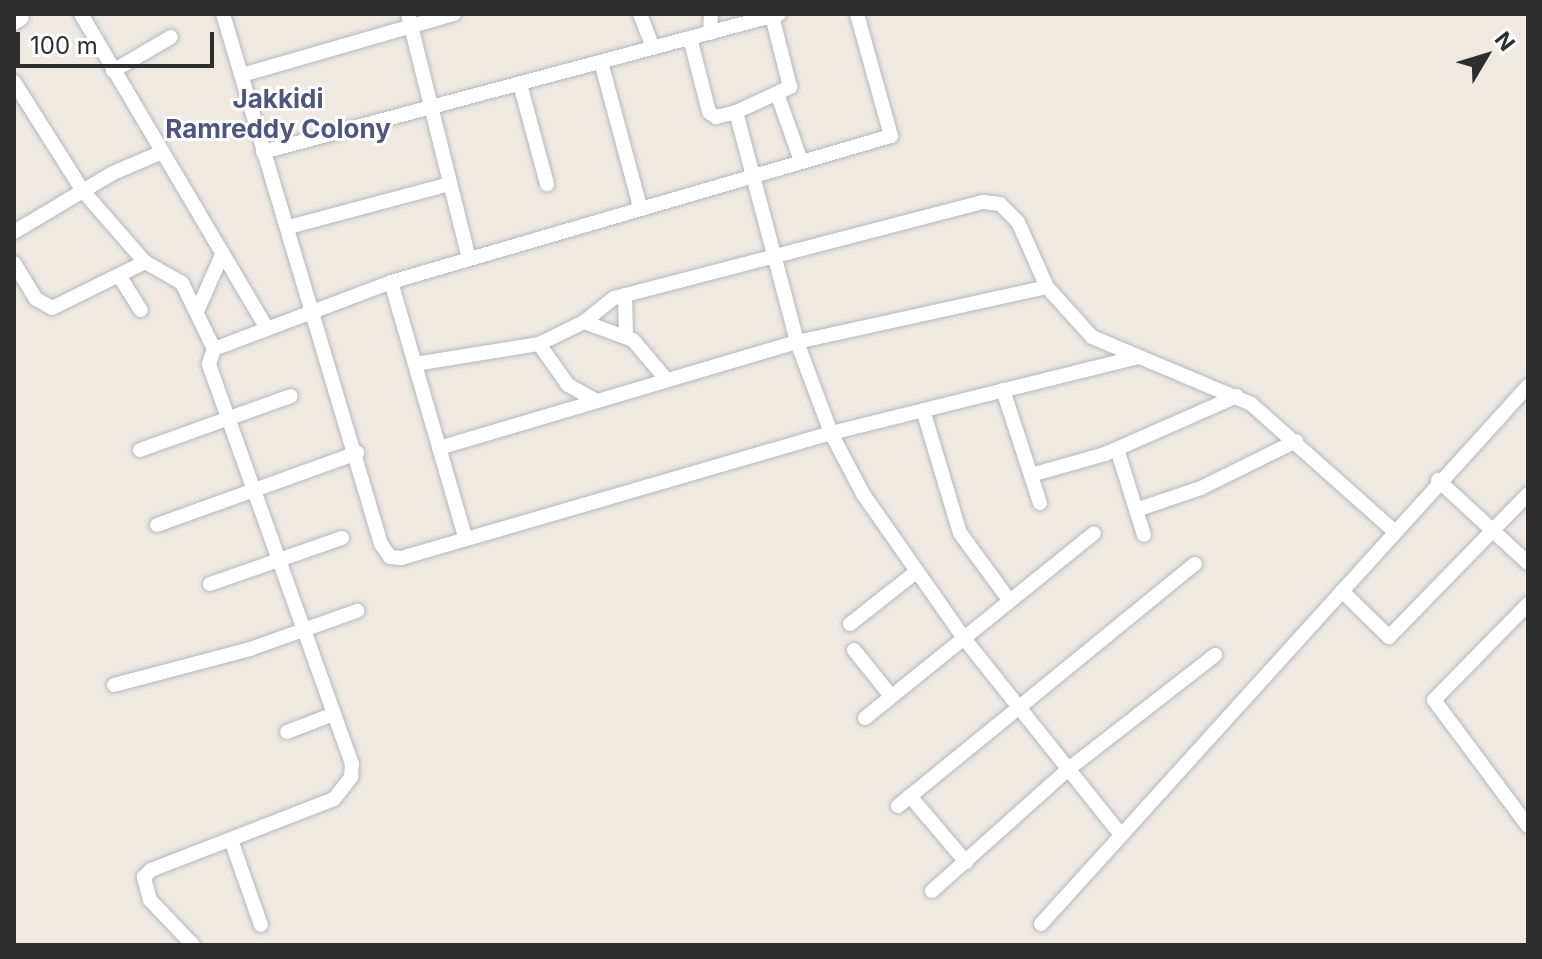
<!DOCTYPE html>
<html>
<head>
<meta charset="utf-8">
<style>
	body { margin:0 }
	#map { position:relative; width:1542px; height:959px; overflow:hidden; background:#efe9e1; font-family:Inter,sans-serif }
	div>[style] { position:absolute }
	.roads { filter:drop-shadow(0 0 2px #b4b7c1) drop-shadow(0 0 2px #b4b7c1) }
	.minor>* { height:14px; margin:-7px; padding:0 7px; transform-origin:7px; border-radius:7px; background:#fff }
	span { translate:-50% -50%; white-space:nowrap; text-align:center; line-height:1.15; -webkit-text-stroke:6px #fff; paint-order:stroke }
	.neighbourhood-label { font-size:26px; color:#4d5680; font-weight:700 }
	.frame { position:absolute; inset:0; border:16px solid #2e2e2e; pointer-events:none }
	.north { position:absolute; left:1446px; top:16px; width:80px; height:80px; -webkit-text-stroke:6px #fff; paint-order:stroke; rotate:52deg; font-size:22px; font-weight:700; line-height:32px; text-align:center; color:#2e2e2e }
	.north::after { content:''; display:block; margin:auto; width:28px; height:36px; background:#2e2e2e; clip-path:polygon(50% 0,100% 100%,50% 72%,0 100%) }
	.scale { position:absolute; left:16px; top:32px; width:198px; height:36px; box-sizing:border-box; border:4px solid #2e2e2e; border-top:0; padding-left:10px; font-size:24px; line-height:28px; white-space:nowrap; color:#2e2e2e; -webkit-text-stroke:6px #fff; paint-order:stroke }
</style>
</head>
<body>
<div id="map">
	<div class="roads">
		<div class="minor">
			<div style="left:81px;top:14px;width:364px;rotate:59.4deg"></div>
			<div style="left:223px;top:14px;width:553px;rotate:73.4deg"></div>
			<div style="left:381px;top:544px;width:16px;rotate:55deg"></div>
			<div style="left:390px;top:557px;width:11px;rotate:5deg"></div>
			<div style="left:401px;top:558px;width:448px;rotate:-16.2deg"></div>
			<div style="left:831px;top:433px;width:313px;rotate:-13.9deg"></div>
			<div style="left:408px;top:14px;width:252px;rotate:76deg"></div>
			<div style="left:640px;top:14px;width:36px;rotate:69deg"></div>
			<div style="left:14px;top:23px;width:9px;rotate:-32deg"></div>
			<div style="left:710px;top:33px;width:19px;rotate:-87deg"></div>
			<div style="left:690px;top:38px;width:76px;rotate:75.6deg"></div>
			<div style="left:709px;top:112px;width:9px;rotate:36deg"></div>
			<div style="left:716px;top:117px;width:21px;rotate:-14deg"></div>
			<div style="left:736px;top:112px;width:238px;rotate:75.1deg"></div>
			<div style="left:797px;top:342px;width:97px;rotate:69.5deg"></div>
			<div style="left:831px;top:433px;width:69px;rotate:62.3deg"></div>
			<div style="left:863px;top:494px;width:174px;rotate:55deg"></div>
			<div style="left:963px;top:637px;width:253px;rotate:51.4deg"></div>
			<div style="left:601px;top:62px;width:150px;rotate:74.9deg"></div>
			<div style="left:113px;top:71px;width:67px;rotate:-30.4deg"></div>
			<div style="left:242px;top:75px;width:221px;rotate:-16.1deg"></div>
			<div style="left:14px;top:82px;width:129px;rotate:57.7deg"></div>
			<div style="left:83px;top:191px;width:94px;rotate:48.9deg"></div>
			<div style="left:145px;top:262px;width:43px;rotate:29.6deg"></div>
			<div style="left:182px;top:283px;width:73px;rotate:64.1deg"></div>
			<div style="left:520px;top:84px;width:104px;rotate:74.9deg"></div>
			<div style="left:778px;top:96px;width:69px;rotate:70.5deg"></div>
			<div style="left:736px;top:112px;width:60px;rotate:-24.8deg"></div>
			<div style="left:790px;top:87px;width:73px;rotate:-104.2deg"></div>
			<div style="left:263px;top:152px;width:534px;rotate:-14.97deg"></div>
			<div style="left:289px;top:227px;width:166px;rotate:-15deg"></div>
			<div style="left:14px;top:232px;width:115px;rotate:-30.8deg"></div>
			<div style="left:113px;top:173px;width:51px;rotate:-23.1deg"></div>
			<div style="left:14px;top:263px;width:42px;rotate:58.6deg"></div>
			<div style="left:36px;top:299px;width:18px;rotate:29deg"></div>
			<div style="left:52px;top:308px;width:104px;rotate:-26.3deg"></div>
			<div style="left:120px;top:277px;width:39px;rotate:58deg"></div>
			<div style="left:391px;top:282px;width:265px;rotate:73.8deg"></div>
			<div style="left:625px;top:295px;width:42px;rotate:88.6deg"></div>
			<div style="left:198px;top:309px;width:57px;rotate:-66.1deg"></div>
			<div style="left:584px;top:322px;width:52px;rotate:20.2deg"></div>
			<div style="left:633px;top:340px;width:51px;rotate:49.8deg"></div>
			<div style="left:539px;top:344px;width:50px;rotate:54.7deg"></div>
			<div style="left:568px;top:385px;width:31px;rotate:29deg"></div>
			<div style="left:415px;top:364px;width:126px;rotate:-9.2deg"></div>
			<div style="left:539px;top:344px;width:50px;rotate:-26.1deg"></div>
			<div style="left:584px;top:322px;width:38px;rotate:-39deg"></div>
			<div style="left:614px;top:298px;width:381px;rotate:-14.6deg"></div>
			<div style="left:983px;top:202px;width:17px;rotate:7deg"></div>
			<div style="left:1000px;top:204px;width:25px;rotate:45deg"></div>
			<div style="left:1018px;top:222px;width:71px;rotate:66deg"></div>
			<div style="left:1047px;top:287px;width:67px;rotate:48deg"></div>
			<div style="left:1092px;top:337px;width:173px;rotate:22.8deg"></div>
			<div style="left:1251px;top:404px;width:191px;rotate:41.6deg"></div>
			<div style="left:1003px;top:390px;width:119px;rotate:71.9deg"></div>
			<div style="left:923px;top:410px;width:128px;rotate:73.3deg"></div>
			<div style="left:960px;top:533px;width:83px;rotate:53.8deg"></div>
			<div style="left:439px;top:448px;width:373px;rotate:-16.5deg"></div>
			<div style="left:797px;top:342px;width:256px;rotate:-12.4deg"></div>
			<div style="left:1117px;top:449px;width:90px;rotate:72.6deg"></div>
			<div style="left:140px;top:450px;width:160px;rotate:-19.7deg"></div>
			<div style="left:1031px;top:475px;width:77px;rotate:-15.8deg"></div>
			<div style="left:1105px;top:454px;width:144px;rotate:-23.7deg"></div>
			<div style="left:1438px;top:480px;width:122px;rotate:42.7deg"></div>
			<div style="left:1136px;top:510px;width:69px;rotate:-18.7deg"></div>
			<div style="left:1201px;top:488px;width:106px;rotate:-26.3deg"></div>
			<div style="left:157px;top:525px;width:213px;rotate:-19.8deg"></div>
			<div style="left:210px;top:584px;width:140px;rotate:-19.2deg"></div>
			<div style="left:1342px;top:591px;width:66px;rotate:44.4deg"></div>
			<div style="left:1389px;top:637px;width:199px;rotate:-45.8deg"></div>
			<div style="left:1528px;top:604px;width:134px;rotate:134.4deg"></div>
			<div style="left:1434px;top:700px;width:157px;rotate:53.3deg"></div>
			<div style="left:850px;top:624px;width:84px;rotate:-38.2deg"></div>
			<div style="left:854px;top:650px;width:59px;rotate:51.2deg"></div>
			<div style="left:114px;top:685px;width:141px;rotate:-14.8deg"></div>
			<div style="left:250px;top:649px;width:114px;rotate:-19.6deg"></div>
			<div style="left:865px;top:718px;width:294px;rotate:-38.9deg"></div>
			<div style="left:287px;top:732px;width:50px;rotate:-21deg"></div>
			<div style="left:910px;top:796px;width:87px;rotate:49.7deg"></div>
			<div style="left:898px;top:806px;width:383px;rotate:-39.2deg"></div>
			<div style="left:231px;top:840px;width:90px;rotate:70.6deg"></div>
			<div style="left:932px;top:891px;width:180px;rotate:-41.8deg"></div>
			<div style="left:1066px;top:771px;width:189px;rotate:-37.9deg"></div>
			<div style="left:1041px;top:924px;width:726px;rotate:-47.85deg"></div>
			<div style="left:193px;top:945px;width:62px;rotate:-133.7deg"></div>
			<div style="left:150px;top:900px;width:24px;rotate:-105deg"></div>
			<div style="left:144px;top:877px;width:10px;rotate:-45deg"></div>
			<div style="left:151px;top:870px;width:196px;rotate:-21.2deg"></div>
			<div style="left:334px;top:799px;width:28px;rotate:-52deg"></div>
			<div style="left:351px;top:777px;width:13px;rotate:-86deg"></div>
			<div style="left:352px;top:764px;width:425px;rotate:-109.7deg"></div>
			<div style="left:209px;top:364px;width:16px;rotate:-72deg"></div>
			<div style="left:214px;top:349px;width:189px;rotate:-20.7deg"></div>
			<div style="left:391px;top:282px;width:521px;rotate:-16.28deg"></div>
			<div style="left:891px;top:136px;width:127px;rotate:-105.6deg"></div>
		</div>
	</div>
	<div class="neighbourhood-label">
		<span style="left:278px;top:114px">Jakkidi<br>Ramreddy Colony</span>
	</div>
	<div class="frame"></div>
	<div class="north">N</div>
	<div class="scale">100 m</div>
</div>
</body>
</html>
